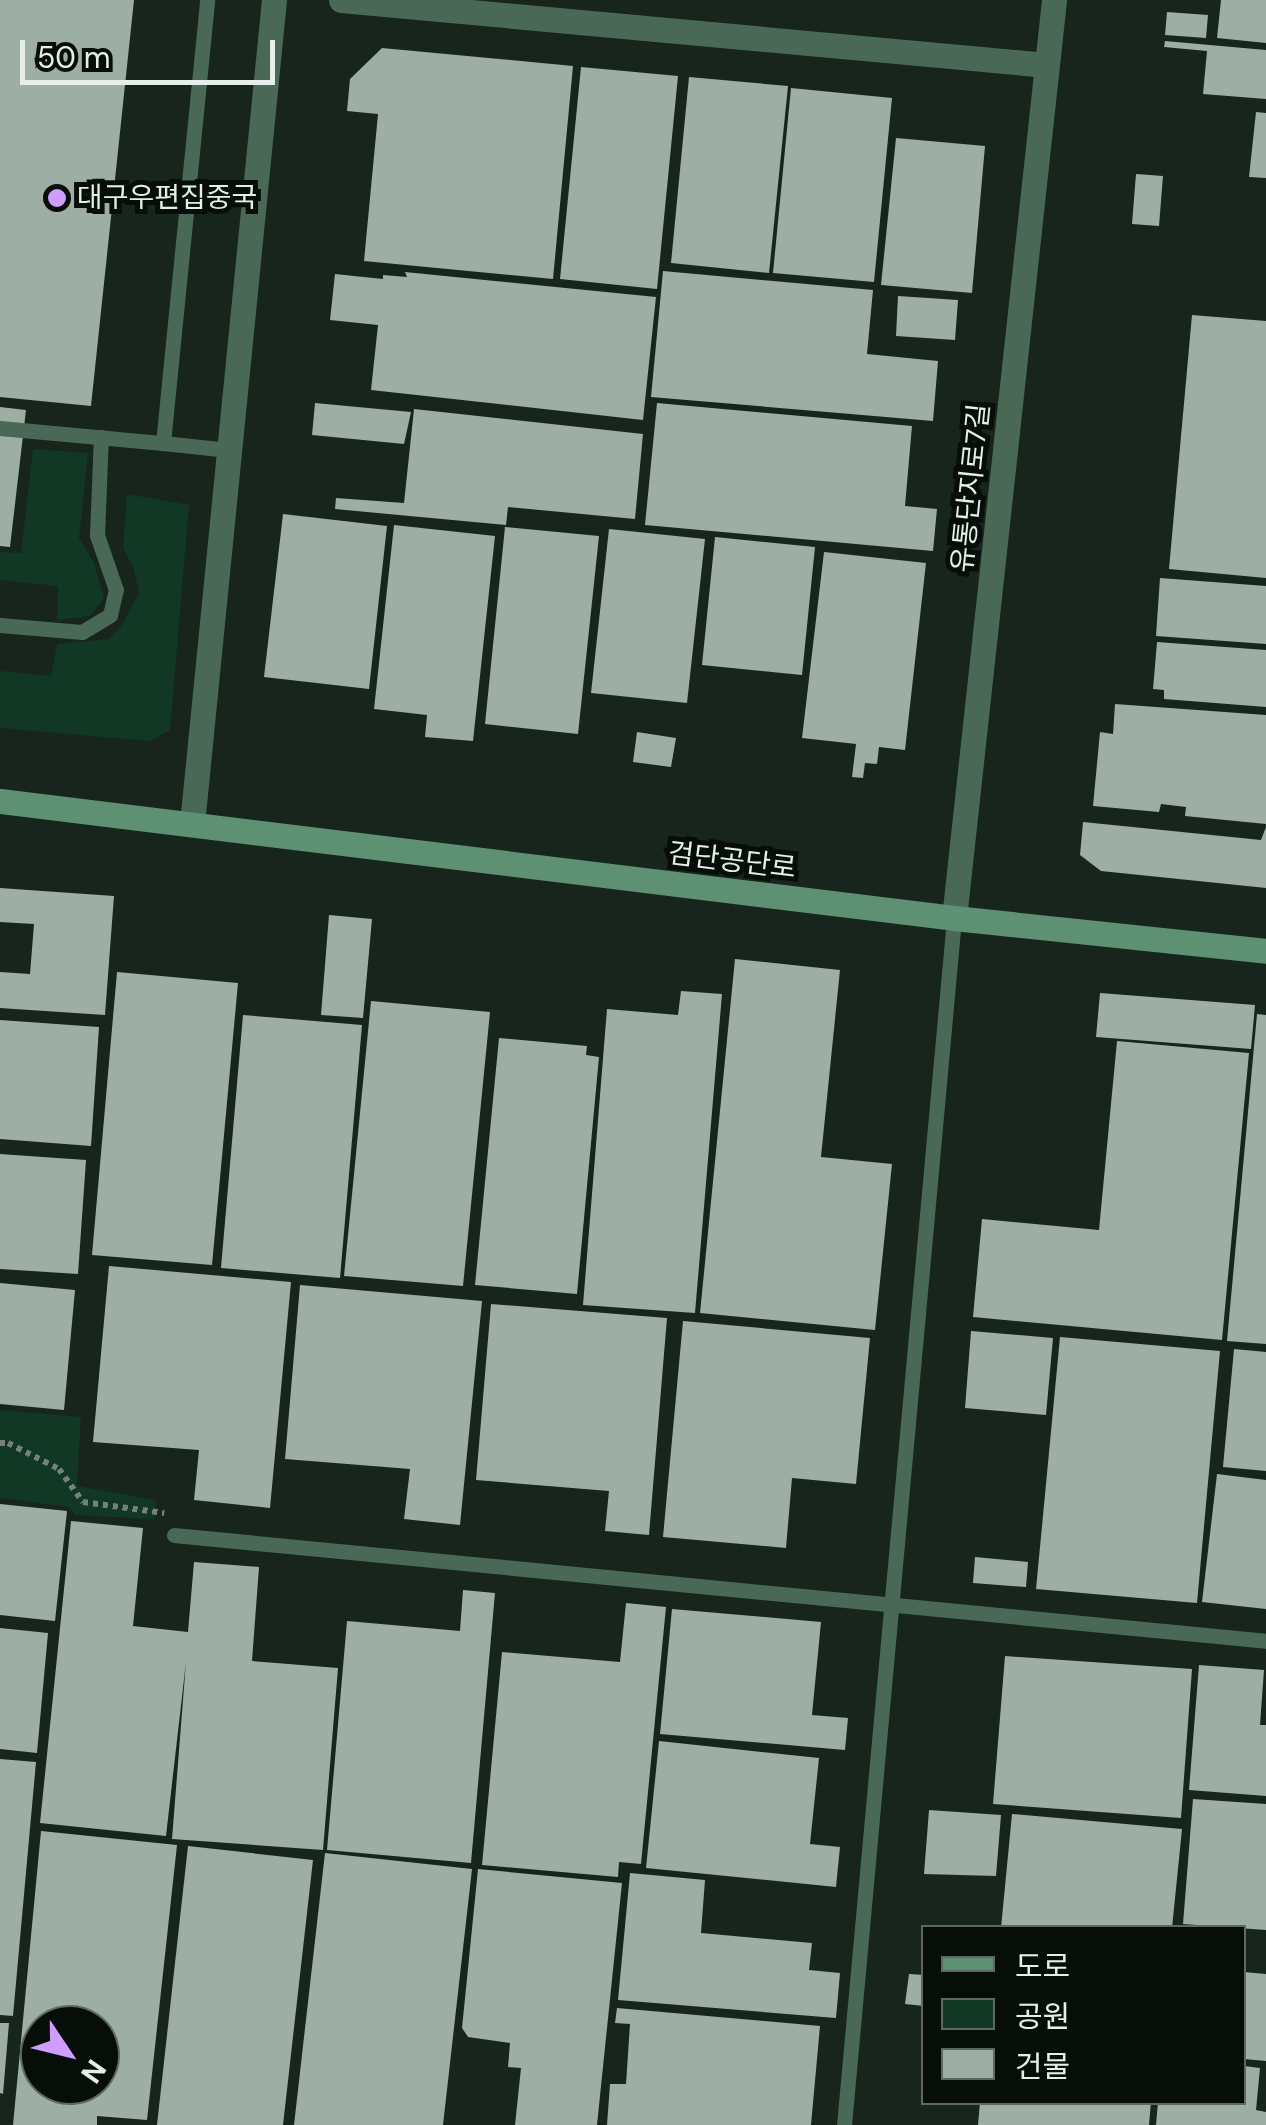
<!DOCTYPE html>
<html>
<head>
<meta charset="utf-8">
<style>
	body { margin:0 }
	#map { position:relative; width:1266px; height:2125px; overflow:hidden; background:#17251d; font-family:"DM Sans","Noto Sans KR",sans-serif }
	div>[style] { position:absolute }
	.green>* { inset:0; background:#113824 }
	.building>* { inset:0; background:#9dafa4 }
	.path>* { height:6px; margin-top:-3px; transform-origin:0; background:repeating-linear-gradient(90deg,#748079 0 5px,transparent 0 10px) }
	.service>* { height:15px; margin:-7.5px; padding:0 7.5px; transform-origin:7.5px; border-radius:7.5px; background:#496956 }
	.minor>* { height:25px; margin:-12.5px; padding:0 12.5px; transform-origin:12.5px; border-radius:12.5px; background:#496956 }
	.tertiary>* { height:25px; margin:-12.5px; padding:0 12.5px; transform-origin:12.5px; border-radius:12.5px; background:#496956 }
	.secondary>* { height:25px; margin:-12.5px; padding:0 12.5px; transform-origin:12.5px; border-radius:12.5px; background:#5e9173 }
	.dots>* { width:28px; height:28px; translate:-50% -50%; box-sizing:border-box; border:5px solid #070d09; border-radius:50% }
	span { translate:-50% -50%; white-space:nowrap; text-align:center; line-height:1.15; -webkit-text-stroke:10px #070d09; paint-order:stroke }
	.poi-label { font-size:28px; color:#e5eee8 }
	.left { translate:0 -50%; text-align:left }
	.street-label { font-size:28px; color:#e5eee8 }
	.legend { position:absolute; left:921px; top:1925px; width:325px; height:180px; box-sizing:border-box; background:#070d09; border:2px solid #606762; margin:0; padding:12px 18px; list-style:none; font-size:30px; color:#e5eee8 }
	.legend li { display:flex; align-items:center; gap:20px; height:50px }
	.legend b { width:50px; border:2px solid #606762 }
	.north { position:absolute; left:20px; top:2005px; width:100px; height:100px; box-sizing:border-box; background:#070d09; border:2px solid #606762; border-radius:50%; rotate:125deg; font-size:28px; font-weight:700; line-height:40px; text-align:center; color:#e5eee8 }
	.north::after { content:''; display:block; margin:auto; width:35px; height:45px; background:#d09dfe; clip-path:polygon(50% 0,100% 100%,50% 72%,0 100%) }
	.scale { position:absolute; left:20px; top:40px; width:255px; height:45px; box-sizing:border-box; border:5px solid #e5eee8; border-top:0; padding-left:12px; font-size:30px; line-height:35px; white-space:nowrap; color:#e5eee8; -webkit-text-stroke:8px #070d09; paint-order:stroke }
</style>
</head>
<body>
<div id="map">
	<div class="green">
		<div style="clip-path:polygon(33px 449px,88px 453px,79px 538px,94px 563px,104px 598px,90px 616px,57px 620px,58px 586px,0 580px,0 552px,21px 553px)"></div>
		<div style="clip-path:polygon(127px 494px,189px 505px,170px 730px,150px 741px,0 728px,0 671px,51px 676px,57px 644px,109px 639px,122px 625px,139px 593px,134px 569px,123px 548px)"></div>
		<div style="clip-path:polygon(0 1410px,81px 1417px,77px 1486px,156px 1500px,154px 1519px,75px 1515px,69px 1507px,0 1498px)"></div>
	</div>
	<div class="building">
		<div style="clip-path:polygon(0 0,134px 0,91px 406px,0 397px)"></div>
		<div style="clip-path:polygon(1221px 0,1266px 0,1266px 43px,1217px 38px)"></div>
		<div style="clip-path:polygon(1167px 12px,1208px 15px,1206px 38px,1165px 35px)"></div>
		<div style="clip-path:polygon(1165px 41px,1266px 50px,1266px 99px,1203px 94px,1207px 51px,1164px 47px)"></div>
		<div style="clip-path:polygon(382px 48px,573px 66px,553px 279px,364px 261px,378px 114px,347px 111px,350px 79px)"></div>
		<div style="clip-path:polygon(581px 67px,678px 76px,657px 289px,560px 279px)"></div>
		<div style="clip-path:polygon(689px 77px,788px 86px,769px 273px,671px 263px)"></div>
		<div style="clip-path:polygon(791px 88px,892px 98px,874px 282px,773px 273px)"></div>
		<div style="clip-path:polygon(1256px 112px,1266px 113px,1266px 178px,1249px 177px)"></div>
		<div style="clip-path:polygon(896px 138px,985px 146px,972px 293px,881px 285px)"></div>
		<div style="clip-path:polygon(1136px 174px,1163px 176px,1159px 226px,1132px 224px)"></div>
		<div style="clip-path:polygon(663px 271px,873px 290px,867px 354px,938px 361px,933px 421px,651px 397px)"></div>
		<div style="clip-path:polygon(405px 272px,656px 297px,643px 420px,371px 390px,378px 325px,330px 320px,335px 274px,383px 279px,383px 275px,407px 277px)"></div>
		<div style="clip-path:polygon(898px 296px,958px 300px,955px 340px,896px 336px)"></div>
		<div style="clip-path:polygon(1192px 315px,1266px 321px,1266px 578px,1169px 569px)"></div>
		<div style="clip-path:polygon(315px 403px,411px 412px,404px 444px,312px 435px)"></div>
		<div style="clip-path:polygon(657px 403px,912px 426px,905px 506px,937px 509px,933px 551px,645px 525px)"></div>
		<div style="clip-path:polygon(0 407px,26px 410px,10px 547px,0 546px)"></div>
		<div style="clip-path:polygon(414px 409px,643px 434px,635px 519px,508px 507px,506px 525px,335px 509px,336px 498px,404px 503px)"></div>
		<div style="clip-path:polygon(283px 514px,387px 526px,369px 689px,264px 677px)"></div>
		<div style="clip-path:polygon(394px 525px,495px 536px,473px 741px,425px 737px,427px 715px,374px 709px)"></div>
		<div style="clip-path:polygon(505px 527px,599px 536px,578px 734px,485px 724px)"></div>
		<div style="clip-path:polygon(609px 529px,705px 539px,687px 703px,591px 693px)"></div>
		<div style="clip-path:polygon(715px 537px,815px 547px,802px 675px,702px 665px)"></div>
		<div style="clip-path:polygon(824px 552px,926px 563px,905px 750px,879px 747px,877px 764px,865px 763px,863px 778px,852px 777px,856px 744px,802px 738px)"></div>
		<div style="clip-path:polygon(1160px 578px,1266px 586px,1266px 644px,1156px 636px)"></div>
		<div style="clip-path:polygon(1157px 642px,1266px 650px,1266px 707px,1164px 699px,1164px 690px,1153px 689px)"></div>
		<div style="clip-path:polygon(1115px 704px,1266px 715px,1266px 824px,1185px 816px,1186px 807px,1161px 804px,1159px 812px,1093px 806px,1100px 732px,1113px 734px)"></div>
		<div style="clip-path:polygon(637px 732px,676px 738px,671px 767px,633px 762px)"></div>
		<div style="clip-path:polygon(1083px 822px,1261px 840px,1266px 827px,1266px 888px,1101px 871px,1080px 855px)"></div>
		<div style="clip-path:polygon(0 888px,114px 896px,105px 1015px,0 1008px,0 972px,30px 974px,34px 924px,0 922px)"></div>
		<div style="clip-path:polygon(329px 915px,372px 919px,363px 1018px,321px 1015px)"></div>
		<div style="clip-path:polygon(735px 959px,840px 970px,821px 1157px,892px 1164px,875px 1330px,700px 1313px)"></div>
		<div style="clip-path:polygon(117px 972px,238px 983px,212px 1265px,92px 1255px)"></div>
		<div style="clip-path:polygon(681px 991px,722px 994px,695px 1313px,583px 1305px,607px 1009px,678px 1015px)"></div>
		<div style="clip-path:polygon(1100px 993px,1255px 1005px,1251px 1049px,1096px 1037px)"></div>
		<div style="clip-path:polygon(371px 1001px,490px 1012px,463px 1286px,344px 1276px)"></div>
		<div style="clip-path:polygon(1257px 1014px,1266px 1015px,1266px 1344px,1227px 1341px)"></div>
		<div style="clip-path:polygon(243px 1015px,362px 1025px,340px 1278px,221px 1268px)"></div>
		<div style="clip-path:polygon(0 1020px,99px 1027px,91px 1146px,0 1139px)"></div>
		<div style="clip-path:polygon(499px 1038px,587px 1046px,586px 1055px,599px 1057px,577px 1294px,475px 1285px)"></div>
		<div style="clip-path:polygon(1117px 1041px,1249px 1053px,1222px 1340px,973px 1317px,982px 1219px,1099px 1230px)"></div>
		<div style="clip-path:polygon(0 1154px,86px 1160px,78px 1274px,0 1269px)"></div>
		<div style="clip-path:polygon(109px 1266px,291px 1282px,270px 1508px,194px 1500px,199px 1450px,93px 1442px)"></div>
		<div style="clip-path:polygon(0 1283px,75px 1290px,64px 1410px,0 1404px)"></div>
		<div style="clip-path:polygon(300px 1285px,482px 1301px,460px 1525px,404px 1519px,410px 1469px,285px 1459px)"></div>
		<div style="clip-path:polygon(491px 1304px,667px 1318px,649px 1535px,605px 1531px,609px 1491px,476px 1480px)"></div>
		<div style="clip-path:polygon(683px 1321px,870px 1338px,856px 1484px,792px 1478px,786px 1548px,663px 1537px)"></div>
		<div style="clip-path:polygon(971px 1331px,1053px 1338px,1046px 1415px,965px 1408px)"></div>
		<div style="clip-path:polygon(1060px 1337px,1220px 1351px,1197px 1603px,1036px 1589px)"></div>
		<div style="clip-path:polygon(1234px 1349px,1266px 1352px,1266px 1471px,1223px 1467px)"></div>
		<div style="clip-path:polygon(1217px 1474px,1266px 1480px,1266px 1609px,1202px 1602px)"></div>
		<div style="clip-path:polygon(0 1504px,67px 1511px,55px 1621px,0 1615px)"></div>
		<div style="clip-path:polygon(71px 1521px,143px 1528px,133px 1626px,188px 1632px,194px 1562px,259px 1567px,252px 1661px,338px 1668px,323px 1850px,172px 1839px,186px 1662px,166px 1836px,40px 1823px)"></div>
		<div style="clip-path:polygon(975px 1557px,1028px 1562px,1026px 1587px,973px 1583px)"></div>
		<div style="clip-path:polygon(463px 1590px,495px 1593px,471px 1863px,327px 1850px,347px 1621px,460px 1631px)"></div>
		<div style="clip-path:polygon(626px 1603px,666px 1607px,641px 1864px,619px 1862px,618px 1877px,482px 1865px,502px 1652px,620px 1662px)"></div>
		<div style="clip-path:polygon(672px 1609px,821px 1622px,812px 1715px,848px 1718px,845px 1750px,660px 1734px)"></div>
		<div style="clip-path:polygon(0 1628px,48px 1633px,37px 1753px,0 1749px)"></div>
		<div style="clip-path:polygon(1005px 1656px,1192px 1669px,1181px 1818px,993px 1804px)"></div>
		<div style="clip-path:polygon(1199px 1665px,1264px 1670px,1260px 1725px,1266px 1725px,1266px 1796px,1189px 1790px)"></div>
		<div style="clip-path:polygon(659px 1741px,819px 1758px,810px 1844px,840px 1847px,836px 1887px,646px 1868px)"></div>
		<div style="clip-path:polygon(0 1759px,36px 1762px,13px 2016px,0 2015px)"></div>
		<div style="clip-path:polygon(1193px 1799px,1266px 1804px,1266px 1930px,1183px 1924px)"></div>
		<div style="clip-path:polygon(929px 1810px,1001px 1815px,996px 1876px,924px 1874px)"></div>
		<div style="clip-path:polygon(1012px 1814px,1182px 1829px,1172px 1928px,1001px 1928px)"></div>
		<div style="clip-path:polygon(evenodd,41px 1831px,177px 1845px,147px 2120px,97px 2116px,97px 2125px,13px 2125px,41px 1831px,40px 2025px,100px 2025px,100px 2085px,40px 2085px,40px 2025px)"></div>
		<div style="clip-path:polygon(188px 1846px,313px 1860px,283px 2125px,157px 2125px)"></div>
		<div style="clip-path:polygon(325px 1853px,472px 1869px,443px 2125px,294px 2125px)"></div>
		<div style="clip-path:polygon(478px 1869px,622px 1883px,597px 2125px,515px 2125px,521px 2068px,508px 2067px,510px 2043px,468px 2037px,462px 2028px)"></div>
		<div style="clip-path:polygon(630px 1873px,705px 1880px,701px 1933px,812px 1943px,809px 1970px,840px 1973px,836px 2018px,618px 2000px)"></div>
		<div style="clip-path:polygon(1244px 1972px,1266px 1974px,1266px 2061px,1244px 2059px)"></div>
		<div style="clip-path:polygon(909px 1974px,924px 1975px,924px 2006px,905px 2004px)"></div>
		<div style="clip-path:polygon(617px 2008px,820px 2026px,811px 2125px,607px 2125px,610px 2084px,626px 2084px,630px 2024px,615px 2023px)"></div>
		<div style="clip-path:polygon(0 2023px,9px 2023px,3px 2094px,0 2093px)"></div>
		<div style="clip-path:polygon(1244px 2066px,1260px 2068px,1256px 2110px,1266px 2112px,1266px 2125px,1156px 2125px,1158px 2102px,1244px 2102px)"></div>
		<div style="clip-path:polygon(980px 2102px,1151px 2102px,1149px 2125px,978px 2125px)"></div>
	</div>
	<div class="path">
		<div style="left:0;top:1443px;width:8px"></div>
		<div style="left:8px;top:1443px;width:57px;rotate:27deg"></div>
		<div style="left:59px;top:1469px;width:41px;rotate:54deg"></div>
		<div style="left:83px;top:1502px;width:82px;rotate:7.7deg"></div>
	</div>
	<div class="service">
		<div style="left:0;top:428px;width:164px;rotate:5.3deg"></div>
		<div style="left:163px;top:443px;width:445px;rotate:-84.3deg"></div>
		<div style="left:163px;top:443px;width:66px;rotate:6.1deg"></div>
		<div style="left:0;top:625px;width:82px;rotate:4.9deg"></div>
		<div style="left:82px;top:632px;width:33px;rotate:-31deg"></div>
		<div style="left:110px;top:615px;width:26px;rotate:-77deg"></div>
		<div style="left:116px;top:590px;width:58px;rotate:-109.1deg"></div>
		<div style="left:97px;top:535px;width:98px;rotate:-87.7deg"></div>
		<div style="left:174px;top:1535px;width:1097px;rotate:5.54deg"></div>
		<div style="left:844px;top:2125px;width:1212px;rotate:-84.79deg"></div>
	</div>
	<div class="minor">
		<div style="left:341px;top:0;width:709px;rotate:5.26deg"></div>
		<div style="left:192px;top:824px;width:828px;rotate:-84.32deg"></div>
	</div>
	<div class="tertiary">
		<div style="left:954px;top:918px;width:923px;rotate:-83.78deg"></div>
	</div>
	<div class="secondary">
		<div style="left:0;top:801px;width:961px;rotate:6.99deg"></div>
		<div style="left:954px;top:918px;width:314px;rotate:6deg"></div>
	</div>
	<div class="dots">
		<div style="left:57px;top:198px;background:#d09dfe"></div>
	</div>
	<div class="poi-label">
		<span class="left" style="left:77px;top:198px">대구우편집중국</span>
	</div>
	<div class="street-label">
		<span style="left:971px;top:488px;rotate:-84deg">유통단지로7길</span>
		<span style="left:732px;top:861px;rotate:7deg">검단공단로</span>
	</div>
	<ul class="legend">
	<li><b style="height:12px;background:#5e9173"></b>도로</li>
	<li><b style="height:28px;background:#113824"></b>공원</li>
	<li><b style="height:28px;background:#9dafa4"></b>건물</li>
	</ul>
	<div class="north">N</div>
	<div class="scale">50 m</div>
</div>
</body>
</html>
